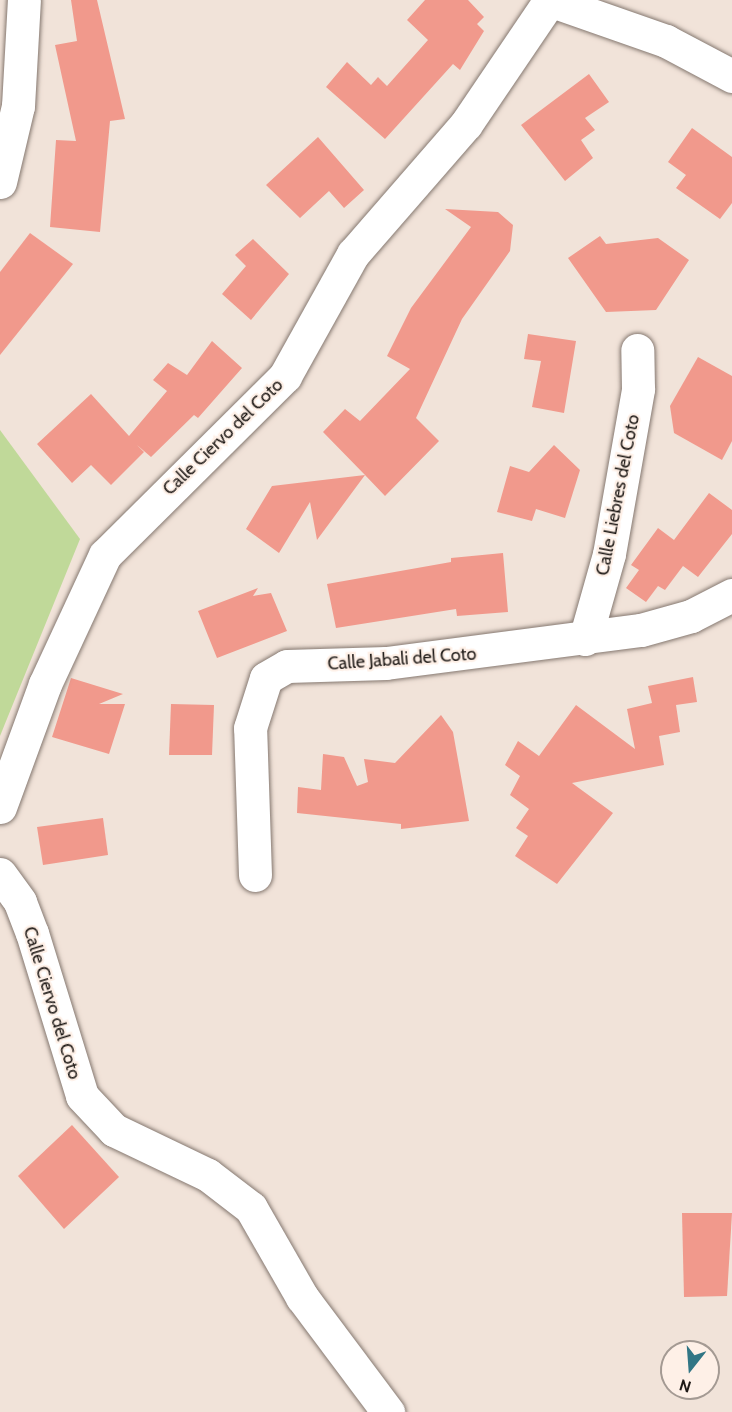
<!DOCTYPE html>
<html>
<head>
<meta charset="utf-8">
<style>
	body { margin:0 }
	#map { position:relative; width:732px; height:1412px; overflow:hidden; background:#f1e3d9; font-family:Cabin,sans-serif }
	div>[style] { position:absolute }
	.green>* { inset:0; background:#c0d999 }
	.building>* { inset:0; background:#f1998c }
	.roads { filter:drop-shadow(0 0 2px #857870) drop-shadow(0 0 2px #857870) }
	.minor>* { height:33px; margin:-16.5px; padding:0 16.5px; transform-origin:16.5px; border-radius:16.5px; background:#fff }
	span { translate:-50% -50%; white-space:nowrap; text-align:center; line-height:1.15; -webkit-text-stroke:4.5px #fef0e7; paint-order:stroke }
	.street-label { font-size:18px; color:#1e1916 }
	.north { position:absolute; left:660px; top:1340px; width:60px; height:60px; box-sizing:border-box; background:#fef0e7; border:2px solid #a49a93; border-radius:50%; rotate:197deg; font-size:16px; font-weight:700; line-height:24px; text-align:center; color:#1e1916 }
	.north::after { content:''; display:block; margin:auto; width:21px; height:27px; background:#327685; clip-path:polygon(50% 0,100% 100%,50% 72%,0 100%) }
</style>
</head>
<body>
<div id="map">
	<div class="green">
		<div style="clip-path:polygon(0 430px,80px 539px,0 736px)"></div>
	</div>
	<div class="building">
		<div style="clip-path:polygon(71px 0,97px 0,125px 119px,110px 121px,100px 232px,50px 227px,56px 140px,76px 141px,55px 45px,77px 41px)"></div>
		<div style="clip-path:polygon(425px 0,468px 0,484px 17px,477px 24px,484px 31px,460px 70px,453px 64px,385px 139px,326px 87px,347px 62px,371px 85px,378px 77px,387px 86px,428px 40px,407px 20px)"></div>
		<div style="clip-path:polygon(589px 74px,609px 102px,585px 118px,595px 130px,581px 140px,593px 158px,565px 181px,521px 125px)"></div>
		<div style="clip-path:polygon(692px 128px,732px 157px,732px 203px,720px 219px,676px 188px,686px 175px,668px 162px)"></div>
		<div style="clip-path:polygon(318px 137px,364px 190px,344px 208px,329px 191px,300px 218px,266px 185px)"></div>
		<div style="clip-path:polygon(445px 209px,498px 212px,513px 225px,510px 251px,462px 319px,416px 418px,439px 441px,385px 496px,365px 475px,317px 540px,310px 502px,279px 553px,246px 529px,272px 486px,365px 475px,323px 432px,345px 409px,360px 421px,410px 369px,387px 356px,411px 308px,471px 227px)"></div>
		<div style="clip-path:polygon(30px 233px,73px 264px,0 355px,0 272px)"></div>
		<div style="clip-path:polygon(600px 236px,606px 244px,658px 238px,689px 260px,656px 310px,606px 312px,568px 258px)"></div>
		<div style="clip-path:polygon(253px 239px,289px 274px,251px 320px,222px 294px,246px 266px,235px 255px)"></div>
		<div style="clip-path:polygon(528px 334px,576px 341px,564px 413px,532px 407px,541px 361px,524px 359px)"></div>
		<div style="clip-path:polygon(212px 341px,242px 368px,198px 418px,194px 415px,151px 457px,137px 445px,144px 452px,111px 485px,91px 465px,72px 483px,37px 444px,91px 394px,129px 436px,167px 391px,153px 380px,168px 363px,187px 375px)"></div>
		<div style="clip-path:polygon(698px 357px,732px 376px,732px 441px,722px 460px,674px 433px,670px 406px)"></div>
		<div style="clip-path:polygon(554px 445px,580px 470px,565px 518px,536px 509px,532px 521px,497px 512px,510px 466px,529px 472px)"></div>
		<div style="clip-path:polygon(709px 493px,732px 510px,732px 534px,698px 577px,683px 566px,665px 590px,658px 586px,646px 602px,626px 588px,639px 570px,631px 565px,658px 528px,674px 540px)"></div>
		<div style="clip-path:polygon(503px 553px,508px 612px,457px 616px,456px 609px,336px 628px,327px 584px,451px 562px,451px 558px)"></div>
		<div style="clip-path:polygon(258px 588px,253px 596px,271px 593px,287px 631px,217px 658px,198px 611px)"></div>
		<div style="clip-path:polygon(693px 677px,697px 702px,676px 705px,680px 732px,659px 736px,664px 765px,572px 783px,613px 813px,557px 884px,515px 856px,528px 836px,516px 828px,529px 809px,510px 795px,520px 776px,505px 765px,518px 741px,539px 756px,576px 705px,635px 749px,627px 709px,652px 703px,648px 686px)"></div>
		<div style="clip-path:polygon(71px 678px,123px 694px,99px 704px,125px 704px,109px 754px,52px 737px)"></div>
		<div style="clip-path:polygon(171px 704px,214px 705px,212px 755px,169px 755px)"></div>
		<div style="clip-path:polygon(441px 715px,453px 732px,469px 821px,401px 829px,401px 824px,297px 813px,298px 787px,321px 790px,323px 754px,344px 757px,357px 786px,368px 782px,364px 759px,395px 763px)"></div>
		<div style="clip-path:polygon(103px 818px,108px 855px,43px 865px,37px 827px)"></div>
		<div style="clip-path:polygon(72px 1125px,119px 1177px,64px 1229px,18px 1176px)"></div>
		<div style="clip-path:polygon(682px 1213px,732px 1213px,727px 1296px,684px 1297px)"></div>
	</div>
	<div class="roads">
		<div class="minor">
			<div style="left:549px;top:0;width:124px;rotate:19.3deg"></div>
			<div style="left:666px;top:41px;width:75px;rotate:27.9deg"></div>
			<div style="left:0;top:182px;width:78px;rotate:-76.7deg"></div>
			<div style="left:18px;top:106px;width:106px;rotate:-86.8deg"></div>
			<div style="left:585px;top:639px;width:88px;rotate:-74.2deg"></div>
			<div style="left:609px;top:554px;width:168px;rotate:-80deg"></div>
			<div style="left:638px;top:389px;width:39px;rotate:-91deg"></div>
			<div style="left:0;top:807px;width:131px;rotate:-69.9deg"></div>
			<div style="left:45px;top:684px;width:142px;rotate:-65.1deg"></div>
			<div style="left:105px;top:555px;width:254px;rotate:-44.8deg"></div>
			<div style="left:285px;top:376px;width:140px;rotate:-60.9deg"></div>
			<div style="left:353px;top:254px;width:172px;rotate:-49deg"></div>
			<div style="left:466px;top:124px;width:150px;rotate:-55.9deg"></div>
			<div style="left:0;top:874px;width:34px;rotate:54deg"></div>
			<div style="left:20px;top:902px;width:33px;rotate:69deg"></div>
			<div style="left:32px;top:933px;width:170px;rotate:72.9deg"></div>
			<div style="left:82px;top:1096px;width:47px;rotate:46.7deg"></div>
			<div style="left:114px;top:1130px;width:104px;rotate:25.6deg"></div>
			<div style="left:208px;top:1175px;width:54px;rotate:37.5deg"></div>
			<div style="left:251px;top:1208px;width:103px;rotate:60.2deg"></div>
			<div style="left:302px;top:1297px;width:144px;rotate:53.2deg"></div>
			<div style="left:255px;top:875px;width:147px;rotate:-91.9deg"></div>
			<div style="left:250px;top:728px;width:52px;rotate:-72.3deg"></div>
			<div style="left:266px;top:678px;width:24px;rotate:-30deg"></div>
			<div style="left:287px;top:666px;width:99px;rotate:-1.7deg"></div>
			<div style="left:386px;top:663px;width:257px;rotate:-7.4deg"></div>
			<div style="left:641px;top:630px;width:52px;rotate:-15.6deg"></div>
			<div style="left:691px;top:616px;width:46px;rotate:-27.1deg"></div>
		</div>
	</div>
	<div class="street-label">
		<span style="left:223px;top:437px;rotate:-44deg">Calle Ciervo del Coto</span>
		<span style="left:618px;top:495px;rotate:-79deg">Calle Liebres del Coto</span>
		<span style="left:402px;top:659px;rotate:-4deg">Calle Jabali del Coto</span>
		<span style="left:52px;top:1003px;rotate:73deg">Calle Ciervo del Coto</span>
	</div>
	<div class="north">N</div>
</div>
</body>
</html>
